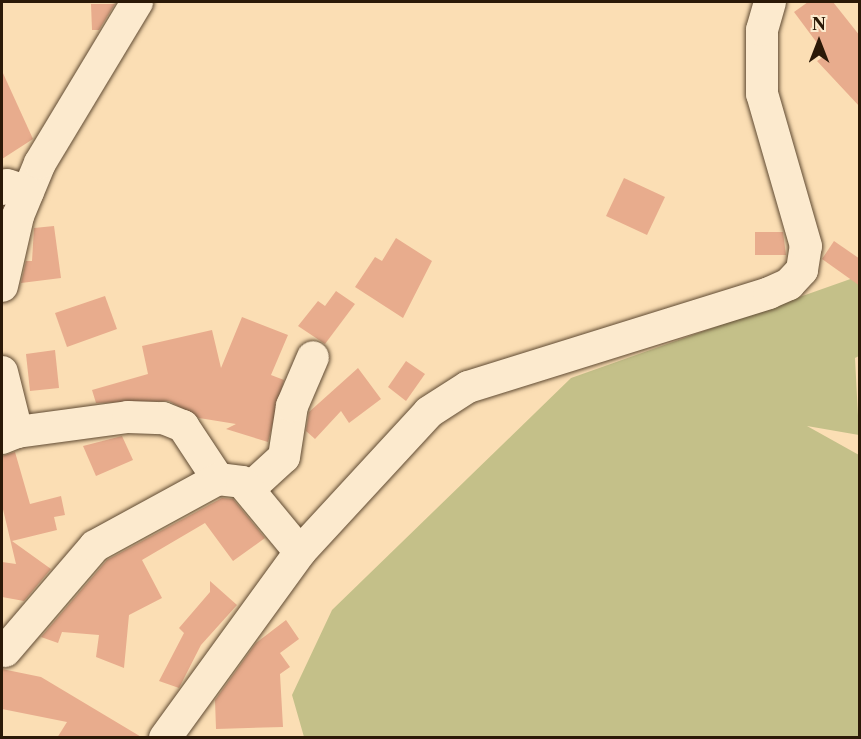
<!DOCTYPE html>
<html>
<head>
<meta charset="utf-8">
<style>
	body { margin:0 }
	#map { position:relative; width:861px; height:739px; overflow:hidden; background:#fbdeb4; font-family:"Libre Caslon Text",serif }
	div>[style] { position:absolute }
	.green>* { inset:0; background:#c4c089 }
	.building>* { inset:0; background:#e8ac8d }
	.roads { filter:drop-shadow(0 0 2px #5f4a32) drop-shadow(0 0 2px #5f4a32) }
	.minor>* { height:32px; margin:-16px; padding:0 16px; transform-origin:16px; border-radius:16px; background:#fceace }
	span { translate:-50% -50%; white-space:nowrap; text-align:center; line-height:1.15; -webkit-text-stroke:4.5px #fceace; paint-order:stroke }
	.frame { position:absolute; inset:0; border:3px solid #2b1907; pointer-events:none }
	.north { position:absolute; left:789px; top:12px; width:60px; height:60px; -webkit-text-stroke:4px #fceace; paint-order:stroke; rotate:0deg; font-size:16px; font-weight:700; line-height:24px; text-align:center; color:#2b1907 }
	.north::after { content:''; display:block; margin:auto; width:21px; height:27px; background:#2b1907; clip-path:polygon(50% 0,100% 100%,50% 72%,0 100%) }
</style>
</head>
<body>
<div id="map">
	<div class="green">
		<div style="clip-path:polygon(859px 276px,859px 356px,855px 358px,859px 435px,807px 426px,859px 455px,859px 737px,304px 737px,292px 695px,332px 610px,571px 378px)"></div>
	</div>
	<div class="building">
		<div style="clip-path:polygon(808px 2px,833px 2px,860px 36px,860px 107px,817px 61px,826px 55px,794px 12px)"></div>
		<div style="clip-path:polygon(91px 4px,115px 4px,99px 30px,92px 30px)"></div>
		<div style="clip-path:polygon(2px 71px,33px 139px,2px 159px)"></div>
		<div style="clip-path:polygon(624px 178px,665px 197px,647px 235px,606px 216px)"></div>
		<div style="clip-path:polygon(54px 226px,61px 278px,21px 283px,26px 261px,32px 261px,34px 228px)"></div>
		<div style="clip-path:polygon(755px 232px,783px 232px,786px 255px,755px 255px)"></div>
		<div style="clip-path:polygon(396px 238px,432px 261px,403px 318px,355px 287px,375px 257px,382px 261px)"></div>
		<div style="clip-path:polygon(834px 241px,860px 259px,860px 286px,822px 259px)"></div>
		<div style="clip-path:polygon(336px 291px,355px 304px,325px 344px,298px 326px,318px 301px,325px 306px)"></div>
		<div style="clip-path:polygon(105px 296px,117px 329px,67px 347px,55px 313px)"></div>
		<div style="clip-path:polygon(242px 317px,288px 335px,271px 375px,284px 380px,268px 442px,226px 429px,236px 424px,199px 418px,169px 401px,96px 403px,92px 390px,148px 374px,142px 346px,212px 330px,221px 368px)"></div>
		<div style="clip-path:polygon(55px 350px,59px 388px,30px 391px,26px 354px)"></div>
		<div style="clip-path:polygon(406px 361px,425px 374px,406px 401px,388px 387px)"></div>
		<div style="clip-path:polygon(358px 368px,381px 399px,349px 423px,341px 411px,315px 439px,306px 431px,309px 412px)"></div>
		<div style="clip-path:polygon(122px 436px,133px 460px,96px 476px,83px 446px)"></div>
		<div style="clip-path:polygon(15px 452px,30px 504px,61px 496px,65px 515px,54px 517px,57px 530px,12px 541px,51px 569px,24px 601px,2px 597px,2px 562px,16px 564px,2px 505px,2px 456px)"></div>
		<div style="clip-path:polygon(222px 498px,233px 499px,265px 538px,233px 561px,205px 523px,142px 560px,162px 598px,129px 615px,124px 668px,96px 657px,99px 635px,62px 632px,58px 643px,41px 637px,107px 560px)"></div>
		<div style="clip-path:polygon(210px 581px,237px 605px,201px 645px,179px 688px,159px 681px,184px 633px,179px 628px,210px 592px)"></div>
		<div style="clip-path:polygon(286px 620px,299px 639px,280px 653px,290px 667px,280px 674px,283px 727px,216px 729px,215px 700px,256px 643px)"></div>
		<div style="clip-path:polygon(2px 669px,41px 677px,143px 738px,57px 738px,67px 722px,2px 709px)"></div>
	</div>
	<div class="roads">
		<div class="minor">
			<div style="left:2px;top:189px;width:6px;rotate:-39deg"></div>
			<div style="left:7px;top:185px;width:22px;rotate:18deg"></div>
			<div style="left:2px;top:286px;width:72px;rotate:-77.1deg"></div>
			<div style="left:18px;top:216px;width:57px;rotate:-67.5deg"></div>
			<div style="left:40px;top:163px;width:188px;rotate:-58.9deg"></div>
			<div style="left:2px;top:372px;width:62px;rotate:76deg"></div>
			<div style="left:17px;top:432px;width:16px;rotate:158deg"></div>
			<div style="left:17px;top:432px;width:112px;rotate:-7.7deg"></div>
			<div style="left:128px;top:417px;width:35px;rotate:2deg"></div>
			<div style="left:163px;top:418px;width:22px;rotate:22deg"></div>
			<div style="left:183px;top:426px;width:64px;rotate:56.6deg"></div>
			<div style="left:249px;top:489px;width:47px;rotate:-42.4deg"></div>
			<div style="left:284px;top:457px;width:52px;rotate:-81.1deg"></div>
			<div style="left:292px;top:406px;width:53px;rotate:-66.8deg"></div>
			<div style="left:5px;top:651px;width:138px;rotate:-49.4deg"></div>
			<div style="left:95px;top:546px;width:140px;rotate:-28.6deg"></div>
			<div style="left:218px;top:479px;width:24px;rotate:7deg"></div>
			<div style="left:242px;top:482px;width:91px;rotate:50.4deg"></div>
			<div style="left:165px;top:738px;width:230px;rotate:-54deg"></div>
			<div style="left:300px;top:552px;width:190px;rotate:-47.3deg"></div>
			<div style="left:429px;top:412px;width:46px;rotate:-32.7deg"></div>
			<div style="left:468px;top:387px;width:315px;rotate:-17.3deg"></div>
			<div style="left:769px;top:293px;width:22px;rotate:-24deg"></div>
			<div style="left:789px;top:284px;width:19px;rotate:-47deg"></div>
			<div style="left:802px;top:270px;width:24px;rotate:-81deg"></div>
			<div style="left:806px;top:246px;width:158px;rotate:-106.1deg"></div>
			<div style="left:762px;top:94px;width:64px;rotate:-90deg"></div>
			<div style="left:762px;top:30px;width:29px;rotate:-74deg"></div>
		</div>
	</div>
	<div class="frame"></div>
	<div class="north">N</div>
</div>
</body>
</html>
